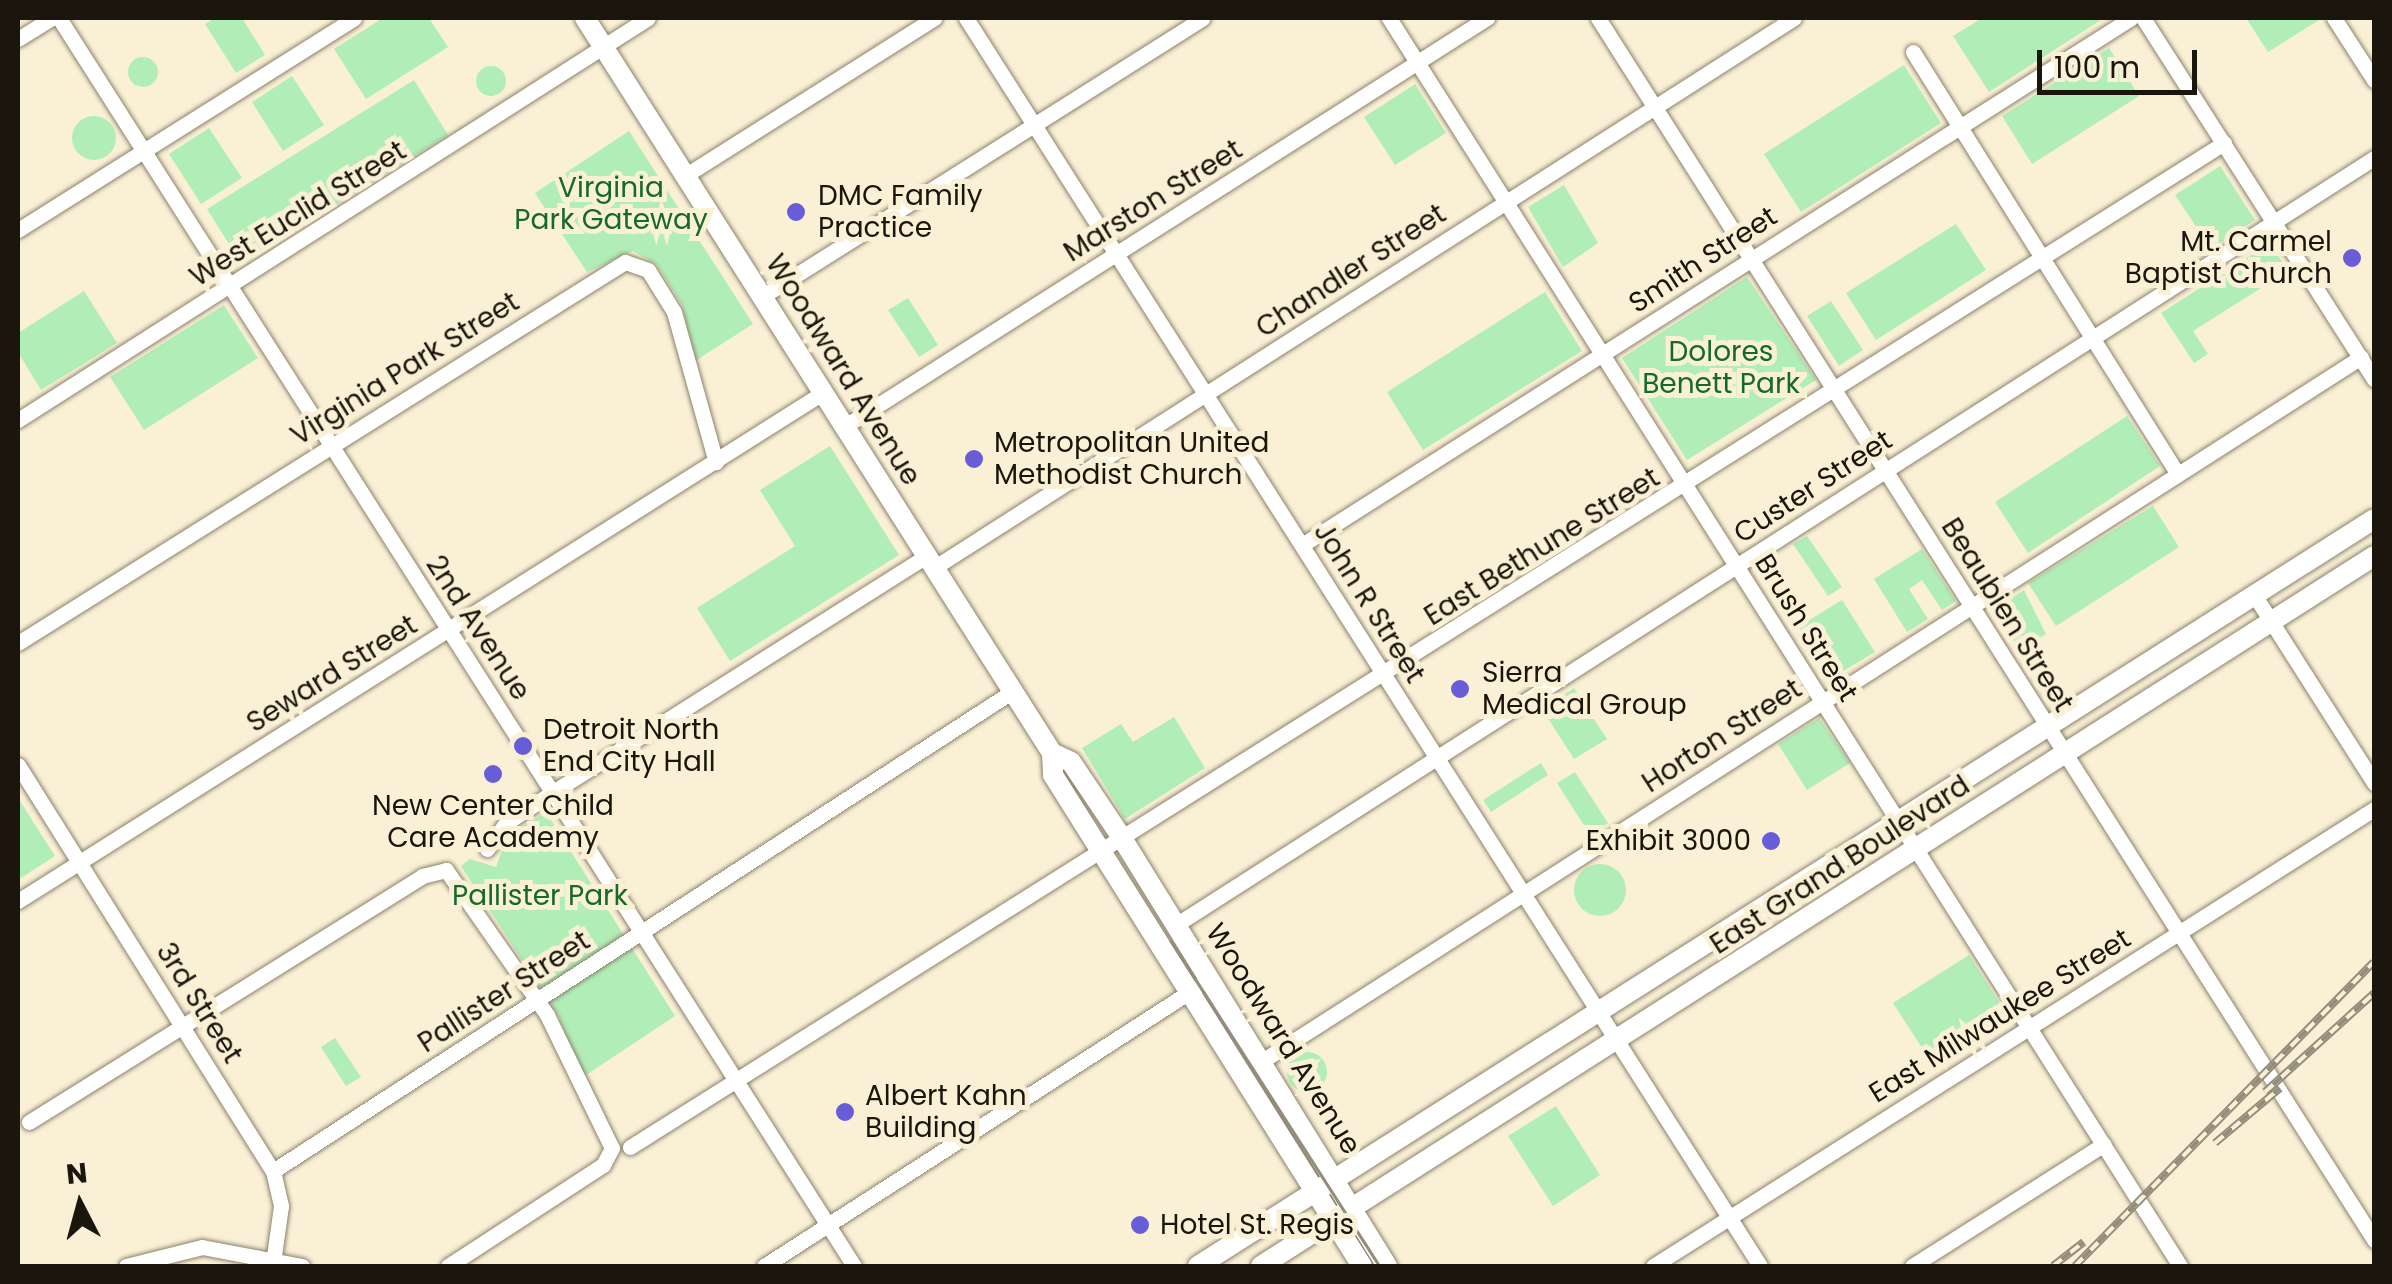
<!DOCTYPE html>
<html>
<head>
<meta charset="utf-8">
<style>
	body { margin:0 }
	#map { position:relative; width:2392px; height:1284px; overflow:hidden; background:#faf0d6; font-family:Poppins,sans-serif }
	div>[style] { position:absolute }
	.green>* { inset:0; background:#b1edb7 }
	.round { border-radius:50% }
	.roads { filter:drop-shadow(0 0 2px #8b826b) drop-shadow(0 0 2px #8b826b) }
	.minor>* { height:15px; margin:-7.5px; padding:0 7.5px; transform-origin:7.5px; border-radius:7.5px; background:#fff }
	.major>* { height:20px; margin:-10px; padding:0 10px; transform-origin:10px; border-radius:10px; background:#fff }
	.tram>* { height:2.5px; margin:-1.25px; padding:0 1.25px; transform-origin:1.25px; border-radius:1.25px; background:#948d7b }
	.rail>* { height:8px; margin-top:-4px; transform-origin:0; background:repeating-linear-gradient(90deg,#faf0d6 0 11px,#948d7b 0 22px); box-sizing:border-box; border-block:2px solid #948d7b }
	.dots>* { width:28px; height:28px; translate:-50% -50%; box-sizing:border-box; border:5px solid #faf0d6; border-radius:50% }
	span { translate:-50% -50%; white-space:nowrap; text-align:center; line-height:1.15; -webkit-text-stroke:10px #faf0d6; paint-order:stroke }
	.park-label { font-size:28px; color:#15692a }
	.poi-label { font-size:28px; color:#1a160d }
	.left { translate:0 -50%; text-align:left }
	.right { translate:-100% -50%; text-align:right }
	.street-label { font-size:28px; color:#1a160d }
	.frame { position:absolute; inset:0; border:20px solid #1a160d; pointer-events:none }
	.north { position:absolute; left:30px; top:1154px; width:100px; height:100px; -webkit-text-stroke:8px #faf0d6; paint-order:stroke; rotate:354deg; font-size:28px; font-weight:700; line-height:40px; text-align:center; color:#1a160d }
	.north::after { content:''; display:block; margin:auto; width:35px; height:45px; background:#1a160d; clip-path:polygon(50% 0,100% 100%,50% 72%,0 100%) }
	.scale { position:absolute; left:2037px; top:50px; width:160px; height:45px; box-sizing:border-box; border:5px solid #1a160d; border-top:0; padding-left:12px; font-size:30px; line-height:35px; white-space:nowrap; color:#1a160d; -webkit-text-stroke:8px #faf0d6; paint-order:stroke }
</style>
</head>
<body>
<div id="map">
	<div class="green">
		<div style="clip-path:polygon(215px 18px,242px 18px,265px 55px,236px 73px,205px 24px)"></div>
		<div style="clip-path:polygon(383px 18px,429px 18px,448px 47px,366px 99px,334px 49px)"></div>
		<div style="clip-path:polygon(1982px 18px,2104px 18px,1989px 92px,1953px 36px)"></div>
		<div style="clip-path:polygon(2246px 18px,2318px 18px,2319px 20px,2268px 52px)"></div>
		<div style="clip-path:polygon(2109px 48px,2139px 96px,2032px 164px,2002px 116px)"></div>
		<div class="round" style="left:128px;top:57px;width:30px;height:30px"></div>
		<div style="clip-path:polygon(1904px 65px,1941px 123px,1801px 212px,1764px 154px)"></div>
		<div class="round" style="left:476px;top:66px;width:30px;height:30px"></div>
		<div style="clip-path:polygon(292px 76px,324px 125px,283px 151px,252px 102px)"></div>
		<div style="clip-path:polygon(414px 80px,448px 135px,241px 263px,207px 209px)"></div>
		<div style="clip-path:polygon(1415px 84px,1446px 133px,1395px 165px,1364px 117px)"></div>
		<div class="round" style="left:72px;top:116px;width:44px;height:44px"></div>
		<div style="clip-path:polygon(209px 128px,242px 178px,201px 204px,169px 154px)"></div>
		<div style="clip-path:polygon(629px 131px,753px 324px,695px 361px,682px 305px,657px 265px,633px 251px,587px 272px,535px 193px)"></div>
		<div style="clip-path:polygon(2220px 166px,2255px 220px,2211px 249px,2175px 195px)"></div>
		<div style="clip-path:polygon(1564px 185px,1598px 243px,1563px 267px,1528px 207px)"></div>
		<div style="clip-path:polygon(1956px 224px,1986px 270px,1876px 340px,1846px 293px)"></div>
		<div style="clip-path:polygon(2270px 243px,2288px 271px,2193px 331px,2208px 354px,2194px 363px,2161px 313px)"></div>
		<div style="clip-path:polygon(1747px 277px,1816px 380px,1687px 460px,1622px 358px)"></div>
		<div style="clip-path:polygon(84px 291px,117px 343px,41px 390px,18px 352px,18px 333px)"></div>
		<div style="clip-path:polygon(1545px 292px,1582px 351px,1423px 450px,1387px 392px)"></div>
		<div style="clip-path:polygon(908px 298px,938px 345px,919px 357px,888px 310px)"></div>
		<div style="clip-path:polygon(1831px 301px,1863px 350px,1839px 366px,1807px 316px)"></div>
		<div style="clip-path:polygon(224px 305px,258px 358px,144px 430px,110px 377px)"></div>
		<div style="clip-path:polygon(2127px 416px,2160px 466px,2028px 553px,1995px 502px)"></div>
		<div style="clip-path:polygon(830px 446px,899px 555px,730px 661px,697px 608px,795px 546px,760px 490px)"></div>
		<div style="clip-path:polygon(2153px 506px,2179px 547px,2056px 626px,2028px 583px)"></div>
		<div style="clip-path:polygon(1807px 536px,1842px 587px,1828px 596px,1793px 544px)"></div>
		<div style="clip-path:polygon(1922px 549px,1956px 601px,1942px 610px,1922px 580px,1909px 589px,1928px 619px,1907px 632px,1874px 579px)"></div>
		<div style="clip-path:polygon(2024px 590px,2046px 634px,2020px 650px,1994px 610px)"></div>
		<div style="clip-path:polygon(1842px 600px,1875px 652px,1830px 679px,1798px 627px)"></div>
		<div style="clip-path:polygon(1574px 688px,1607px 739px,1574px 759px,1542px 709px)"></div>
		<div style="clip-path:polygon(1174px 717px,1205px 768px,1125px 819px,1082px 748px,1121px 724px,1133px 742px)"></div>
		<div style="clip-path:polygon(1819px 718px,1850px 763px,1807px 790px,1778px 744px)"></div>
		<div style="clip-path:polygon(1541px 763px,1548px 775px,1491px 812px,1483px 800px)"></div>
		<div style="clip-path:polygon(1575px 772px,1608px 823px,1590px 835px,1557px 783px)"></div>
		<div style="clip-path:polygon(18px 798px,55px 856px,21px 878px,18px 872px)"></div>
		<div style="clip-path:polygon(546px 812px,675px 1016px,583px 1077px,558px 1015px,461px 866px,470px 859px,496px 867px,507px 836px)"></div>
		<div class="round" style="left:1574px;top:864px;width:52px;height:52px"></div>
		<div style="clip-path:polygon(1969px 955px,2011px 1021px,1935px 1068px,1893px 1003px)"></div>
		<div style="clip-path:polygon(335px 1038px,361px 1077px,346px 1086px,321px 1047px)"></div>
		<div class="round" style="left:1287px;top:1052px;width:40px;height:40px"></div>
		<div style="clip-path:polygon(1556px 1106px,1600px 1175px,1553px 1206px,1508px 1136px)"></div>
	</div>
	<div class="roads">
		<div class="minor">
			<div style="left:59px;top:18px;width:1480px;rotate:57.5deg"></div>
			<div style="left:966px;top:18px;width:1479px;rotate:57.53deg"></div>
			<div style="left:1389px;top:18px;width:1478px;rotate:57.63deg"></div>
			<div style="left:1598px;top:18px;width:1448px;rotate:57.58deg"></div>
			<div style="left:2143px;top:18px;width:429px;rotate:57.4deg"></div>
			<div style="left:2334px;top:18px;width:74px;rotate:57.2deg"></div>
			<div style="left:18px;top:39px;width:39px;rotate:-32deg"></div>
			<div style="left:1913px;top:52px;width:498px;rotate:57.9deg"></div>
			<div style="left:686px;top:175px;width:294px;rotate:-32.3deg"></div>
			<div style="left:18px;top:230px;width:397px;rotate:-32.2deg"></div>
			<div style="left:763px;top:296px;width:520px;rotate:-32.29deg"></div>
			<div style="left:18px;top:420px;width:747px;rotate:-32.54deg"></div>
			<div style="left:845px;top:426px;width:761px;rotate:-32.44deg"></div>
			<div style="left:1302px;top:545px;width:982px;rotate:-32.44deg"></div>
			<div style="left:935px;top:567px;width:1019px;rotate:-32.58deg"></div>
			<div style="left:2255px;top:596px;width:222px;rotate:57.5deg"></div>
			<div style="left:18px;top:643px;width:717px;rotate:-32.12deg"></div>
			<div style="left:625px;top:262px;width:24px;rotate:19deg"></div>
			<div style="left:648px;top:270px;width:49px;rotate:58.2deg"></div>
			<div style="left:674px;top:312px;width:156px;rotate:74.4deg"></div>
			<div style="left:18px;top:765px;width:479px;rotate:57.9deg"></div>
			<div style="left:273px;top:1171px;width:36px;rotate:77deg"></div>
			<div style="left:281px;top:1206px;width:50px;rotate:98deg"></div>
			<div style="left:487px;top:849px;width:32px;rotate:-54deg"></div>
			<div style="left:506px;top:823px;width:56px;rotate:-33.4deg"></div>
			<div style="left:553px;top:792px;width:444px;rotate:-32.3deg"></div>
			<div style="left:18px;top:901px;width:953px;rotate:-32.27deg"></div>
			<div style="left:1177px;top:924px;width:1421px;rotate:-32.62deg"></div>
			<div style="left:1262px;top:1061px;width:1305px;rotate:-32.64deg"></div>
			<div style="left:29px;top:1122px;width:464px;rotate:-32deg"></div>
			<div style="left:422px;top:876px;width:25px;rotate:-14deg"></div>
			<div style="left:446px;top:870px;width:177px;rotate:55.1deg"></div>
			<div style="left:547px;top:1015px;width:148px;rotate:64deg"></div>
			<div style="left:612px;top:1148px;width:19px;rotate:118deg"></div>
			<div style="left:603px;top:1165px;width:185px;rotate:146.9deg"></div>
			<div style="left:630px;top:1147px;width:1884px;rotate:-32.21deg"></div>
			<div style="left:273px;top:1171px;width:882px;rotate:-32.97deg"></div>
			<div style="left:126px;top:1266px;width:78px;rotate:-14deg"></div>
			<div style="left:202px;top:1247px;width:102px;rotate:10.8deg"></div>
			<div style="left:764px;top:1266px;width:532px;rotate:-32.79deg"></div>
			<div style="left:1653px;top:1266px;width:854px;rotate:-32.37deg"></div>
			<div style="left:1912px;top:1266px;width:227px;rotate:-32.4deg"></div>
		</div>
		<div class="major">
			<div style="left:585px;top:18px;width:871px;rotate:57.57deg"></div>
			<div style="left:1052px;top:753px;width:22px;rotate:87deg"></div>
			<div style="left:1053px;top:775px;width:580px;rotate:57.82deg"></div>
			<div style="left:1052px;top:753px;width:21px;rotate:25deg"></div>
			<div style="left:1071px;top:762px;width:88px;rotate:56.1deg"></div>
			<div style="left:1120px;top:835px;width:507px;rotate:58.22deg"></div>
			<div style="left:1198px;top:1266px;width:1393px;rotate:-32.42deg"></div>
			<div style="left:1261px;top:1266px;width:1320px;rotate:-32.53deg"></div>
		</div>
	</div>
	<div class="tram">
		<div style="left:1171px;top:941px;width:386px;rotate:57.3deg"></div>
	</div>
	<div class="rail">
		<div style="left:2265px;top:1092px;width:147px;rotate:-42.2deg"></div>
		<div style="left:2215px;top:1143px;width:85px;rotate:-40.2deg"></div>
		<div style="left:2053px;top:1266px;width:39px;rotate:-38deg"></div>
		<div style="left:2075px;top:1266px;width:426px;rotate:-45.5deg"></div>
	</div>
	<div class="dots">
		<div style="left:796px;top:212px;background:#675dd7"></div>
		<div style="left:2352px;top:258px;background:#675dd7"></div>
		<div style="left:974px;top:459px;background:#675dd7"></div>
		<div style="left:1460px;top:689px;background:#675dd7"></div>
		<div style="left:523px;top:746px;background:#675dd7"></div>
		<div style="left:493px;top:774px;background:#675dd7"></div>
		<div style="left:1771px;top:841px;background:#675dd7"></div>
		<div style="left:845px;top:1112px;background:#675dd7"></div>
		<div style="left:1140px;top:1225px;background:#675dd7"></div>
	</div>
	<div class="park-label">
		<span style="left:611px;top:204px">Virginia<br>Park Gateway</span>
		<span style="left:1721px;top:368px">Dolores<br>Benett Park</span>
		<span style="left:540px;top:896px">Pallister Park</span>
	</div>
	<div class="poi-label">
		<span class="left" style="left:818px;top:212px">DMC Family<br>Practice</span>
		<span class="right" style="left:2332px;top:258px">Mt. Carmel<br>Baptist Church</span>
		<span class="left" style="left:994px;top:459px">Metropolitan United<br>Methodist Church</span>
		<span class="left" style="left:1482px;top:689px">Sierra<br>Medical Group</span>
		<span class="left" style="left:543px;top:746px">Detroit North<br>End City Hall</span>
		<span style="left:493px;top:822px">New Center Child<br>Care Academy</span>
		<span class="right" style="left:1751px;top:841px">Exhibit 3000</span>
		<span class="left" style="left:865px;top:1112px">Albert Kahn<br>Building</span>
		<span class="left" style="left:1160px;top:1225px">Hotel St. Regis</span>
	</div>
	<div class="street-label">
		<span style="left:1153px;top:201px;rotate:-32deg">Marston Street</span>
		<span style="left:298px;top:214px;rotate:-32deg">West Euclid Street</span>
		<span style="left:1703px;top:260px;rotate:-33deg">Smith Street</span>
		<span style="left:1351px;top:271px;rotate:-33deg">Chandler Street</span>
		<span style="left:405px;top:369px;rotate:-32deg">Virginia Park Street</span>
		<span style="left:843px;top:370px;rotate:58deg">Woodward Avenue</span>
		<span style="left:1813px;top:487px;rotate:-33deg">Custer Street</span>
		<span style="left:1542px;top:547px;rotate:-32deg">East Bethune Street</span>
		<span style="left:1369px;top:603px;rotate:58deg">John R Street</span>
		<span style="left:2007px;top:615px;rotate:58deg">Beaubien Street</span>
		<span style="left:478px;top:628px;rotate:57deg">2nd Avenue</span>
		<span style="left:1806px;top:628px;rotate:58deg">Brush Street</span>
		<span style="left:332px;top:674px;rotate:-32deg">Seward Street</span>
		<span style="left:1722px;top:736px;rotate:-33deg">Horton Street</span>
		<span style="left:1840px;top:865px;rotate:-33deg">East Grand Boulevard</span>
		<span style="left:504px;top:992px;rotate:-33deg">Pallister Street</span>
		<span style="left:199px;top:1003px;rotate:58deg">3rd Street</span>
		<span style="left:2000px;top:1016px;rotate:-32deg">East Milwaukee Street</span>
		<span style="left:1283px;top:1039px;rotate:58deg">Woodward Avenue</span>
	</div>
	<div class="frame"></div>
	<div class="north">N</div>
	<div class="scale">100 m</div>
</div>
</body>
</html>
